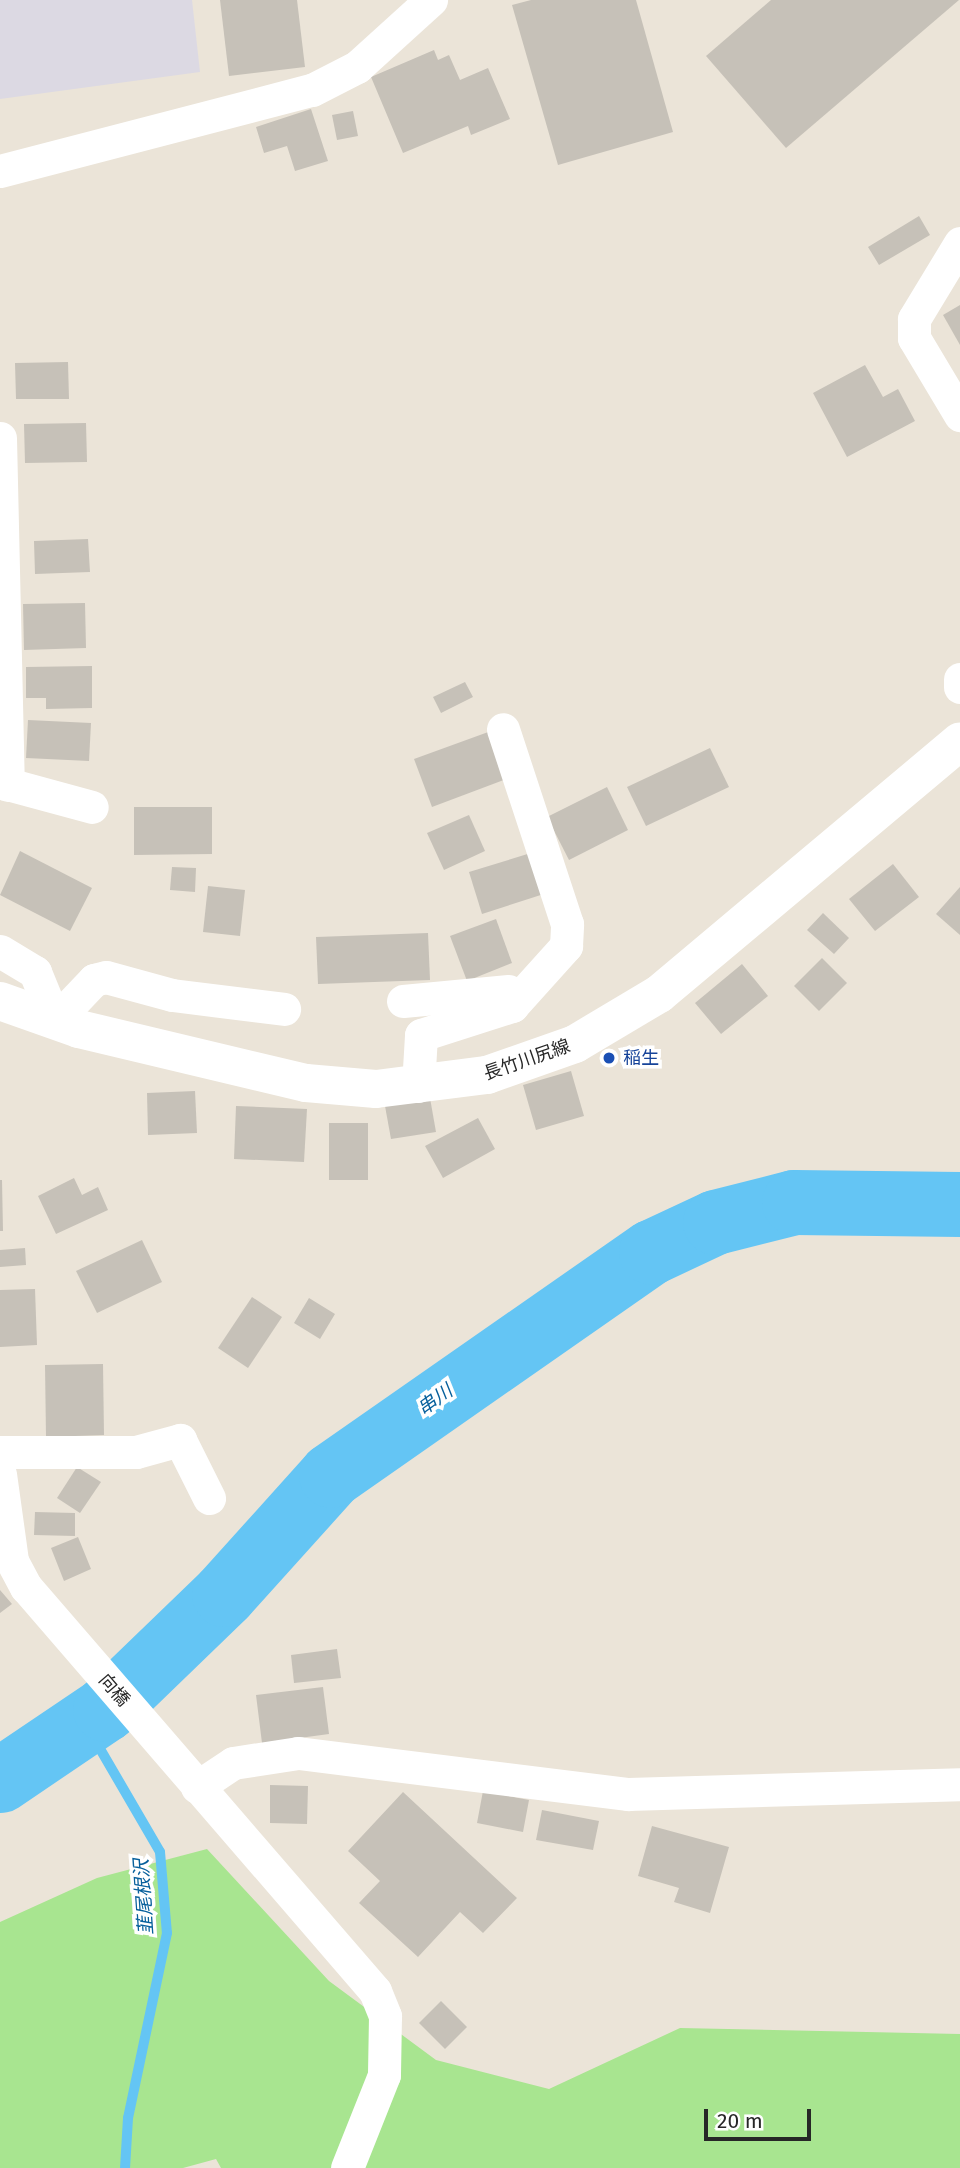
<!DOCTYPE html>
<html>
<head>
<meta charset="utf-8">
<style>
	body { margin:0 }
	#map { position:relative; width:960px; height:2168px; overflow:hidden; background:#ebe4d8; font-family:"Fira Sans","Noto Sans JP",sans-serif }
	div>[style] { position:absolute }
	.industrial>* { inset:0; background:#dcd9e3 }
	.green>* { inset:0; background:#a8e590 }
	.stream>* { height:10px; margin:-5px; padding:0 5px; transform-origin:5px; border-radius:5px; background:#64c5f4 }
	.river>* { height:65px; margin:-32.5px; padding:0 32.5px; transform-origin:32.5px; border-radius:32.5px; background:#64c5f4 }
	.building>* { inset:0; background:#c6c1b8 }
	.street>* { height:33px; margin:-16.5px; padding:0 16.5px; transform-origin:16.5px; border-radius:16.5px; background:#fff }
	.secondary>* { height:38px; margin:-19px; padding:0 19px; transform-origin:19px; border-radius:19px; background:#fff }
	.dots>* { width:19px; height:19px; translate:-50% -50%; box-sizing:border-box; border:4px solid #fff; border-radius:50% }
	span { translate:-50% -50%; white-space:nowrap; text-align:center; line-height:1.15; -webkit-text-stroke:7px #fff; paint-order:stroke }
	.transit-label { font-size:18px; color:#164399 }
	.left { translate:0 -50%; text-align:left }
	.street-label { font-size:18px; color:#272727 }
	.water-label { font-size:19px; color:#07609c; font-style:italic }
	.scale { position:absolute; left:704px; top:2109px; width:107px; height:32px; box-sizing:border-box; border:4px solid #272727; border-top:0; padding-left:9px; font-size:21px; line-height:24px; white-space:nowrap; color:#272727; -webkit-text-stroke:5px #fff; paint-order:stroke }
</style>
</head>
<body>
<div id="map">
	<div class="industrial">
		<div style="clip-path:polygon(0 0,192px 0,200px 72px,0 99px)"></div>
	</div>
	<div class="green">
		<div style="clip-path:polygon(207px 1849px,329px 1981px,436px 2060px,549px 2089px,680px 2028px,960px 2034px,960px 2168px,221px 2168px,216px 2159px,183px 2168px,0 2168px,0 1922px,97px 1878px)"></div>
	</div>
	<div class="stream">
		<div style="left:85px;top:1723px;width:149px;rotate:59.8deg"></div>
		<div style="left:160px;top:1852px;width:81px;rotate:85.1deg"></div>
		<div style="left:167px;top:1933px;width:189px;rotate:101.9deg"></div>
		<div style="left:128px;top:2118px;width:50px;rotate:93.4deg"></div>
	</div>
	<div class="river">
		<div style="left:0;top:1780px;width:127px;rotate:-34.1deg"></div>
		<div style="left:105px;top:1709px;width:165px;rotate:-44deg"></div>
		<div style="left:224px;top:1594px;width:160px;rotate:-48deg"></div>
		<div style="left:331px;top:1475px;width:390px;rotate:-34.9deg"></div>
		<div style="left:651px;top:1252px;width:71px;rotate:-25.1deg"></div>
		<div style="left:715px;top:1222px;width:81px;rotate:-14.2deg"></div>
		<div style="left:794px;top:1202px;width:166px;rotate:0.7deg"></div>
	</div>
	<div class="building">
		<div style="clip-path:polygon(220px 0,297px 0,305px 67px,229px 76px)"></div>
		<div style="clip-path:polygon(531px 0,636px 0,673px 132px,558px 165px,512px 5px)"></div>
		<div style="clip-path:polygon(771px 0,959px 0,786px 148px,706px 56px)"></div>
		<div style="clip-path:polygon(434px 50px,438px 60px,449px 55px,460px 80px,488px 68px,510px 119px,471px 135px,468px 126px,403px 153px,371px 77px)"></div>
		<div style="clip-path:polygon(311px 109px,328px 161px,295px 171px,287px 146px,264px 153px,256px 127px)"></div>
		<div style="clip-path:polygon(353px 111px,358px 136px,337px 140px,332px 115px)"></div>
		<div style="clip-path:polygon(919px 216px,930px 235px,879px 265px,868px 247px)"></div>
		<div style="clip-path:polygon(960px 305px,960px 345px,943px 315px)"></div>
		<div style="clip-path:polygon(68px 362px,69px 399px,16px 399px,15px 363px)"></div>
		<div style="clip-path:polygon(865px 365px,883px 397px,898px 389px,915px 421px,847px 457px,813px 393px)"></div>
		<div style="clip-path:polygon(86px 423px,87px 462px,25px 463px,24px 424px)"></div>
		<div style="clip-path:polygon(88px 539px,90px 572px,35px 574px,34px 541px)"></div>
		<div style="clip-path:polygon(85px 603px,86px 648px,24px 650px,23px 604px)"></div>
		<div style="clip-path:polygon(92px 666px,92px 708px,46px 709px,46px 698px,26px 698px,26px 667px)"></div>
		<div style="clip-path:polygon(465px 682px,473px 697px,441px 713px,433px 697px)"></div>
		<div style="clip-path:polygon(28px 720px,91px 723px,89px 761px,26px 758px)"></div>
		<div style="clip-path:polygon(491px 731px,509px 778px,432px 807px,414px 759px)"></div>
		<div style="clip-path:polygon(710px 748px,729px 787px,646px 826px,627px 787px)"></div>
		<div style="clip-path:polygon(607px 787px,628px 830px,569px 860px,547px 817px)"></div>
		<div style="clip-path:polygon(134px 807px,212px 807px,212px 854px,134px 855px)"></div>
		<div style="clip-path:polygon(469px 815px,485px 851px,444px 870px,427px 833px)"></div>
		<div style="clip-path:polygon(20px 851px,92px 888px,70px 931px,0 895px)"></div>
		<div style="clip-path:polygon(534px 852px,547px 893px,482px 914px,469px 872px)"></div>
		<div style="clip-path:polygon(893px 864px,919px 897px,875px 931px,849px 899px)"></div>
		<div style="clip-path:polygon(172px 867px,196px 868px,195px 892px,170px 890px)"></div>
		<div style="clip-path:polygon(208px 886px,245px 890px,240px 936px,203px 932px)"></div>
		<div style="clip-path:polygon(960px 887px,960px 935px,936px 914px)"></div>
		<div style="clip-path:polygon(823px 913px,849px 938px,834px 954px,807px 930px)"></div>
		<div style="clip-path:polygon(496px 919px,512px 963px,467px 981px,450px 936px)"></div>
		<div style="clip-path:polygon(428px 933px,430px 980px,318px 984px,316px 937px)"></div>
		<div style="clip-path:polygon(822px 958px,847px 983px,819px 1011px,794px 986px)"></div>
		<div style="clip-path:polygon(742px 964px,768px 996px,721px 1034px,695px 1003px)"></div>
		<div style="clip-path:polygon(571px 1071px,584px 1116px,536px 1130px,523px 1085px)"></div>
		<div style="clip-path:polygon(195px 1091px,197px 1133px,148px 1135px,147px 1093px)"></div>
		<div style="clip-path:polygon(430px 1098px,436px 1132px,391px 1139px,385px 1106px)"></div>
		<div style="clip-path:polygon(236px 1106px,307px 1109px,304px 1162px,234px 1159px)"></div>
		<div style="clip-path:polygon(478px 1118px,495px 1149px,443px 1178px,425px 1146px)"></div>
		<div style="clip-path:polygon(329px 1123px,368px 1123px,368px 1180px,329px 1180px)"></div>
		<div style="clip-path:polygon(74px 1178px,82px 1195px,98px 1187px,108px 1210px,56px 1234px,38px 1196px)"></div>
		<div style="clip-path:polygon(0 1180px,2px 1180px,3px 1231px,0 1231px)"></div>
		<div style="clip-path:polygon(142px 1240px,162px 1282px,97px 1313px,76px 1271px)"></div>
		<div style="clip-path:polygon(25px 1248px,26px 1265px,0 1267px,0 1250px)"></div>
		<div style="clip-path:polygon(35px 1289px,37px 1345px,0 1347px,0 1290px)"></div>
		<div style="clip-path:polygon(252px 1297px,282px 1317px,248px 1368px,218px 1348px)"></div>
		<div style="clip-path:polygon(309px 1298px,335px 1314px,320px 1339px,294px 1323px)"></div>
		<div style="clip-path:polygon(103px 1364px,104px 1435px,46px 1437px,45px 1365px)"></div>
		<div style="clip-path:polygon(77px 1467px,101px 1482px,80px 1513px,57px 1498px)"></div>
		<div style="clip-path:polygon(35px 1512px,75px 1513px,75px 1536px,34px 1535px)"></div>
		<div style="clip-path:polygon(78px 1537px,91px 1569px,64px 1581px,51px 1548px)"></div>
		<div style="clip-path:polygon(0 1590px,12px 1604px,0 1613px)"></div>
		<div style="clip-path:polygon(337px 1649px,341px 1678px,294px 1683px,291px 1655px)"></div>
		<div style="clip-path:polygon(323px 1687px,329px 1734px,262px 1743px,256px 1695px)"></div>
		<div style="clip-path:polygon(270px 1785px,308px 1786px,307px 1824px,270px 1823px)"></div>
		<div style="clip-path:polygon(483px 1791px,529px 1800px,523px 1832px,477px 1823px)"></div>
		<div style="clip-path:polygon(403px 1792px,517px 1898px,483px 1933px,460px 1912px,418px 1957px,359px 1903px,380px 1881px,348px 1851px)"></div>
		<div style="clip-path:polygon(542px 1810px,599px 1821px,593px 1850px,536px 1840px)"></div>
		<div style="clip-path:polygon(652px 1826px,729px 1847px,710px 1913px,674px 1902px,679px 1888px,638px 1876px)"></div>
		<div style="clip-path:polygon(441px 2001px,467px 2027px,445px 2049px,419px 2023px)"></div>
	</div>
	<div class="street">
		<div style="left:0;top:171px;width:322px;rotate:-14.6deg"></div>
		<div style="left:312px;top:90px;width:51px;rotate:-27.1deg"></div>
		<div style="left:357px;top:67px;width:100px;rotate:-42.2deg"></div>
		<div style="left:960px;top:243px;width:89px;rotate:121.2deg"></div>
		<div style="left:914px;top:319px;width:19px;rotate:90deg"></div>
		<div style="left:914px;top:338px;width:90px;rotate:59.1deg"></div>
		<div style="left:0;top:438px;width:347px;rotate:88.7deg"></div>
		<div style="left:960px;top:679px;width:8px;rotate:90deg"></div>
		<div style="left:0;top:782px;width:95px;rotate:15.2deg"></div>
		<div style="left:0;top:951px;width:41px;rotate:31deg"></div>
		<div style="left:35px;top:972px;width:53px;rotate:67.8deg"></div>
		<div style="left:55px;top:1021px;width:57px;rotate:-46.4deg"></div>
		<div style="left:94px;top:980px;width:12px;rotate:-14deg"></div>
		<div style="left:106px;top:977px;width:68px;rotate:15.3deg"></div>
		<div style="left:172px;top:995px;width:113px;rotate:7.1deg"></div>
		<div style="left:403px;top:1001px;width:106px;rotate:-5.4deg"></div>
		<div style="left:418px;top:1086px;width:51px;rotate:-86.6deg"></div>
		<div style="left:421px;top:1035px;width:96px;rotate:-17.7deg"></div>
		<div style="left:512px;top:1006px;width:81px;rotate:-48deg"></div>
		<div style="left:566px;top:946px;width:22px;rotate:-87deg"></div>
		<div style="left:567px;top:924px;width:205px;rotate:-108.2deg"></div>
		<div style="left:0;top:1452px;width:136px"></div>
		<div style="left:136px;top:1452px;width:46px;rotate:-15.3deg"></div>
		<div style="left:180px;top:1440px;width:65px;rotate:63.4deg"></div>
		<div style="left:0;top:1474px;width:88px;rotate:82.1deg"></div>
		<div style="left:12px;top:1561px;width:30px;rotate:62deg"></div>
		<div style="left:26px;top:1587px;width:534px;rotate:49.18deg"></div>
		<div style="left:375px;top:1991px;width:27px;rotate:68deg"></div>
		<div style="left:385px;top:2016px;width:59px;rotate:91deg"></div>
		<div style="left:384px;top:2075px;width:100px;rotate:111.7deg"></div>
		<div style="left:197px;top:1787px;width:43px;rotate:-33.7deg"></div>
		<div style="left:233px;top:1763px;width:66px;rotate:-8.7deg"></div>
		<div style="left:298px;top:1753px;width:333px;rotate:7.1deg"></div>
		<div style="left:628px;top:1794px;width:332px;rotate:-1.7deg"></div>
	</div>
	<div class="secondary">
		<div style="left:0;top:1001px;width:84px;rotate:19.5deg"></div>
		<div style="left:79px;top:1029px;width:233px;rotate:13.4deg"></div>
		<div style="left:306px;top:1083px;width:70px;rotate:4.9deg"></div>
		<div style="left:376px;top:1089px;width:112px;rotate:-7.2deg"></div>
		<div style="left:487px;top:1075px;width:93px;rotate:-19.4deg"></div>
		<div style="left:575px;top:1044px;width:98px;rotate:-30.8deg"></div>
		<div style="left:659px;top:994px;width:393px;rotate:-40deg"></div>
	</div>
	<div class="dots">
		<div style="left:609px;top:1058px;background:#1a4fb4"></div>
	</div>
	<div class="transit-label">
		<span class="left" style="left:623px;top:1058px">稲生</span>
	</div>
	<div class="street-label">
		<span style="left:527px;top:1060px;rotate:-19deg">長竹川尻線</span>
		<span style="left:114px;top:1690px;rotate:49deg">向橋</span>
	</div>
	<div class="water-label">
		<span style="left:435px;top:1400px;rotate:-36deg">串川</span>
		<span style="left:144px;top:1897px;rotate:-94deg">韮尾根沢</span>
	</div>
	<div class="scale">20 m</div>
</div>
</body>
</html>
